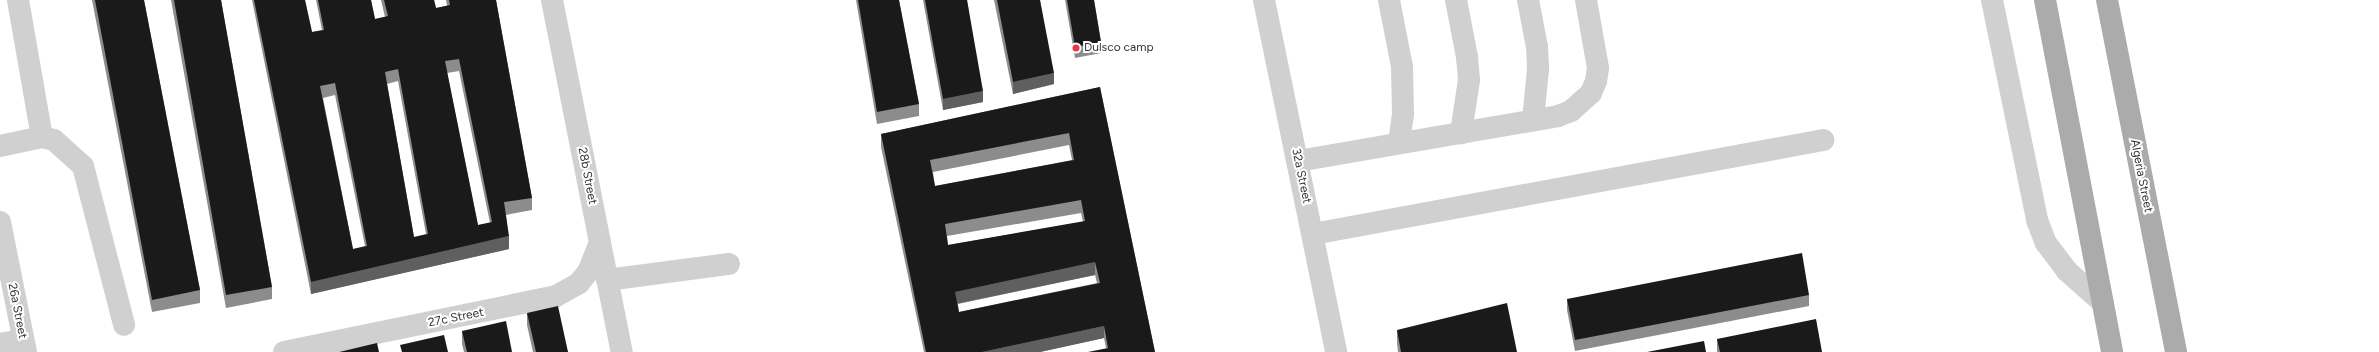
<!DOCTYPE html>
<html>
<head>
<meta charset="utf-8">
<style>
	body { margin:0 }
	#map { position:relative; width:2379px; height:352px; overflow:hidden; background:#fff; font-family:Figtree,sans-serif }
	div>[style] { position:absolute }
	.minor>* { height:22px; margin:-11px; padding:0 11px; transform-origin:11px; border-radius:11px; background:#d0d0d0 }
	.major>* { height:22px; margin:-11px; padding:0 11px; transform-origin:11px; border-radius:11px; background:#ababab }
	.wall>* { inset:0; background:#8c8c8c }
	.shaded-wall>* { inset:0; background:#5f5f5f }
	.building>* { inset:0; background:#1a1a1a }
	.dots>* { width:11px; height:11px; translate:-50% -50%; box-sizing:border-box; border:2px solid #fff; border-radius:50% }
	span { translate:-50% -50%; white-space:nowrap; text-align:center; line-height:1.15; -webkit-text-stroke:4px #fff; paint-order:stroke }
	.poi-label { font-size:12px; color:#333 }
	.left { translate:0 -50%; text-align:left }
	.street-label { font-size:12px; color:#333 }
</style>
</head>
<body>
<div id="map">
	<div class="minor">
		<div style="left:18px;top:0;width:139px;rotate:80.1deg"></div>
		<div style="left:42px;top:137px;width:12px;rotate:14deg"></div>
		<div style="left:54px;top:140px;width:39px;rotate:42deg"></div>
		<div style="left:83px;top:166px;width:164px;rotate:75.5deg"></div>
		<div style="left:552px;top:0;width:359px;rotate:78.8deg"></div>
		<div style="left:1264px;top:0;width:359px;rotate:78.4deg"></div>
		<div style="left:1389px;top:0;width:68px;rotate:79deg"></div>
		<div style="left:1402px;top:67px;width:47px;rotate:88.8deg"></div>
		<div style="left:1403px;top:114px;width:29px;rotate:98deg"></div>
		<div style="left:1456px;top:0;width:58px;rotate:79.1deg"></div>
		<div style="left:1467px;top:57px;width:23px;rotate:85deg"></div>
		<div style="left:1469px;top:80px;width:54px;rotate:98.6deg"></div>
		<div style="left:1528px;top:0;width:48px;rotate:79.2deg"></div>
		<div style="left:1537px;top:47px;width:22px;rotate:87deg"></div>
		<div style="left:1538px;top:69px;width:51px;rotate:95.6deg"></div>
		<div style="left:1992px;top:0;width:225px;rotate:78.4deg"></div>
		<div style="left:2037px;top:220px;width:25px;rotate:69deg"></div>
		<div style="left:2046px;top:243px;width:35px;rotate:53deg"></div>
		<div style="left:2067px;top:271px;width:48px;rotate:41.6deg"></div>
		<div style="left:0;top:146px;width:43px;rotate:-12.1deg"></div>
		<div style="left:1298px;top:161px;width:264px;rotate:-9.8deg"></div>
		<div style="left:1558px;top:116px;width:14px;rotate:-21deg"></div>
		<div style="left:1571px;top:111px;width:27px;rotate:-42deg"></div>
		<div style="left:1591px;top:93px;width:13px;rotate:-67deg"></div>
		<div style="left:1596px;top:81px;width:13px;rotate:-81deg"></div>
		<div style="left:1598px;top:68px;width:69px;rotate:-100deg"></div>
		<div style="left:0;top:222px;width:133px;rotate:78.7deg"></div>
		<div style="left:1313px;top:234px;width:519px;rotate:-10.44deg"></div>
		<div style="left:607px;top:280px;width:123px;rotate:-7.5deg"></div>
		<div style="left:0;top:344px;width:23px;rotate:-10deg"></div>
		<div style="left:284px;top:352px;width:278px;rotate:-11.6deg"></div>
		<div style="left:556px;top:296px;width:26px;rotate:-29deg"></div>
		<div style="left:579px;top:283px;width:14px;rotate:-51deg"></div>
		<div style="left:588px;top:272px;width:32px;rotate:-68deg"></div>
	</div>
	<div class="major">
		<div style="left:2045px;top:0;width:358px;rotate:79.2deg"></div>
		<div style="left:2107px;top:0;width:359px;rotate:78.9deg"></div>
	</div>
	<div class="wall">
		<div style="clip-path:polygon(92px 0,144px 0,200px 290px,200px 303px,152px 312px)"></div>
		<div style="clip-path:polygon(171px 0,221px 0,272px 287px,272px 299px,226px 308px)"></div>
		<div style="clip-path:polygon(evenodd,252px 0,305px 0,312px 32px,322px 30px,316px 0,371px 0,375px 19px,385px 17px,381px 0,434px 0,436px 8px,447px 6px,446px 0,496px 0,532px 198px,532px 210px,506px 215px,509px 249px,311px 294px,252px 0,459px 71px,490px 223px,478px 225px,447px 73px,459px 71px,252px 0,398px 81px,426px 234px,414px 237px,387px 84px,398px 81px,252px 0,335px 95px,365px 246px,353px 249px,323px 98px,335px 95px)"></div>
		<div style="clip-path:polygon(856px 0,899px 0,919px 104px,919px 116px,877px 124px)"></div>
		<div style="clip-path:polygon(923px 0,967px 0,983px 102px,943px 110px)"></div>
		<div style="clip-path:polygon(994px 0,1040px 0,1054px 84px,1013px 94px)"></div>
		<div style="clip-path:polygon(1065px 0,1094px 0,1101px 42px,1101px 53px,1075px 58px)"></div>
		<div style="clip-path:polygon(evenodd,1100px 87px,1155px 352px,1106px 348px,1104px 338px,1040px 352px,924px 352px,881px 147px,881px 134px,1100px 87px,1069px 145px,1072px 160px,935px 186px,933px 172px,1069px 145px,1100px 87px,1081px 213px,1083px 222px,948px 245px,947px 236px,1081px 213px,1100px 87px,1095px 275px,1097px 283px,959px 312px,958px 304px,1095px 275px)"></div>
		<div style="clip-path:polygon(1809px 295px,1809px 306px,1575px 351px,1567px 310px,1567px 299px)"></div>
		<div style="clip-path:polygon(527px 313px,568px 352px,533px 352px,527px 325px)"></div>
		<div style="clip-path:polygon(1397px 330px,1517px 352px,1398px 352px,1397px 343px)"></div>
		<div style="clip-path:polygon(462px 331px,512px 352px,464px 352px,462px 344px)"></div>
		<div style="clip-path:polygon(1717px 339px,1822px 352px,1717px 352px)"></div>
	</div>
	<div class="shaded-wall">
		<div style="clip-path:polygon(1054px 73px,1054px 84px,1013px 94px,1013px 82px)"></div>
		<div style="clip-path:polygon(983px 91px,983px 102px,943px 110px,943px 99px)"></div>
		<div style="clip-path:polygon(509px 236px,509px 249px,311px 294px,311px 282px)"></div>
		<div style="clip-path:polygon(1095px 262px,1095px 275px,955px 304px,955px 292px)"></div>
		<div style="clip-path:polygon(1104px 326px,1104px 338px,1040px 352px,982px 352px)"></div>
	</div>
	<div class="building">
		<div style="clip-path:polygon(95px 0,144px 0,200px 290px,152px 300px)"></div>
		<div style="clip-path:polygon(174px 0,221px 0,272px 287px,226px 295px)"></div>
		<div style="clip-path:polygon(evenodd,254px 0,305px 0,312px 32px,324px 30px,318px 0,371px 0,375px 19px,388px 16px,384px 0,434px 0,436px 8px,450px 5px,449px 0,496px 0,532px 198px,504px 202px,509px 236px,311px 282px,254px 0,459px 59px,492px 222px,478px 225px,445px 61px,459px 59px,254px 0,398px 69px,428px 234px,414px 237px,385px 72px,398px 69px,254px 0,335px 83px,367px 246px,353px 249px,320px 86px,335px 83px)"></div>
		<div style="clip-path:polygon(858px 0,899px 0,919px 104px,877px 112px)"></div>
		<div style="clip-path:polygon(925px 0,967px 0,983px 91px,943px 99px)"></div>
		<div style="clip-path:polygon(997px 0,1040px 0,1054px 73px,1013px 82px)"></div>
		<div style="clip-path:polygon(1067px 0,1094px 0,1101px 42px,1075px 47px)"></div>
		<div style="clip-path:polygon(evenodd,1100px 87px,1155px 352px,1088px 352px,1108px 348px,1104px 326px,982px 352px,926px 352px,881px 134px,1100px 87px,1069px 133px,1074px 160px,935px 186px,930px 160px,1069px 133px,1100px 87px,1081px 200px,1085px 221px,948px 245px,945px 224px,1081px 200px,1100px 87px,1095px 262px,1100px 283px,959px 312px,955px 292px,1095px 262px)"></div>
		<div style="clip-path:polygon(1802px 253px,1809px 295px,1575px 340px,1567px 299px)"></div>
		<div style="clip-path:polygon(1507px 303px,1517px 352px,1401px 352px,1397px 330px)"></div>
		<div style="clip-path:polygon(558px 306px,568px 352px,536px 352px,527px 313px)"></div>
		<div style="clip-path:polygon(1816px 319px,1822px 352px,1720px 352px,1717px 339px)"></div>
		<div style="clip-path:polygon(506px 321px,512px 352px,467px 352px,462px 331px)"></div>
		<div style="clip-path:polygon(444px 335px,448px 352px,402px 352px,400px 345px)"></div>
		<div style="clip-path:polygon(1704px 341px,1706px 352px,1647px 352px)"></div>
		<div style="clip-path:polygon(377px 343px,379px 352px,339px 352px)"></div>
	</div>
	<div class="dots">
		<div style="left:1076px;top:48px;background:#e63946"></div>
	</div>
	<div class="poi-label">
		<span class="left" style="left:1084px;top:48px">Dulsco camp</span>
	</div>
	<div class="street-label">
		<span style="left:587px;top:176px;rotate:79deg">28b Street</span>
		<span style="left:1301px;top:176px;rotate:78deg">32a Street</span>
		<span style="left:2141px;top:176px;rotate:79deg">Algeria Street</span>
		<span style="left:17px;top:311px;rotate:79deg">26a Street</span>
		<span style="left:456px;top:318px;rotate:-11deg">27c Street</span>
	</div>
</div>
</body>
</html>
